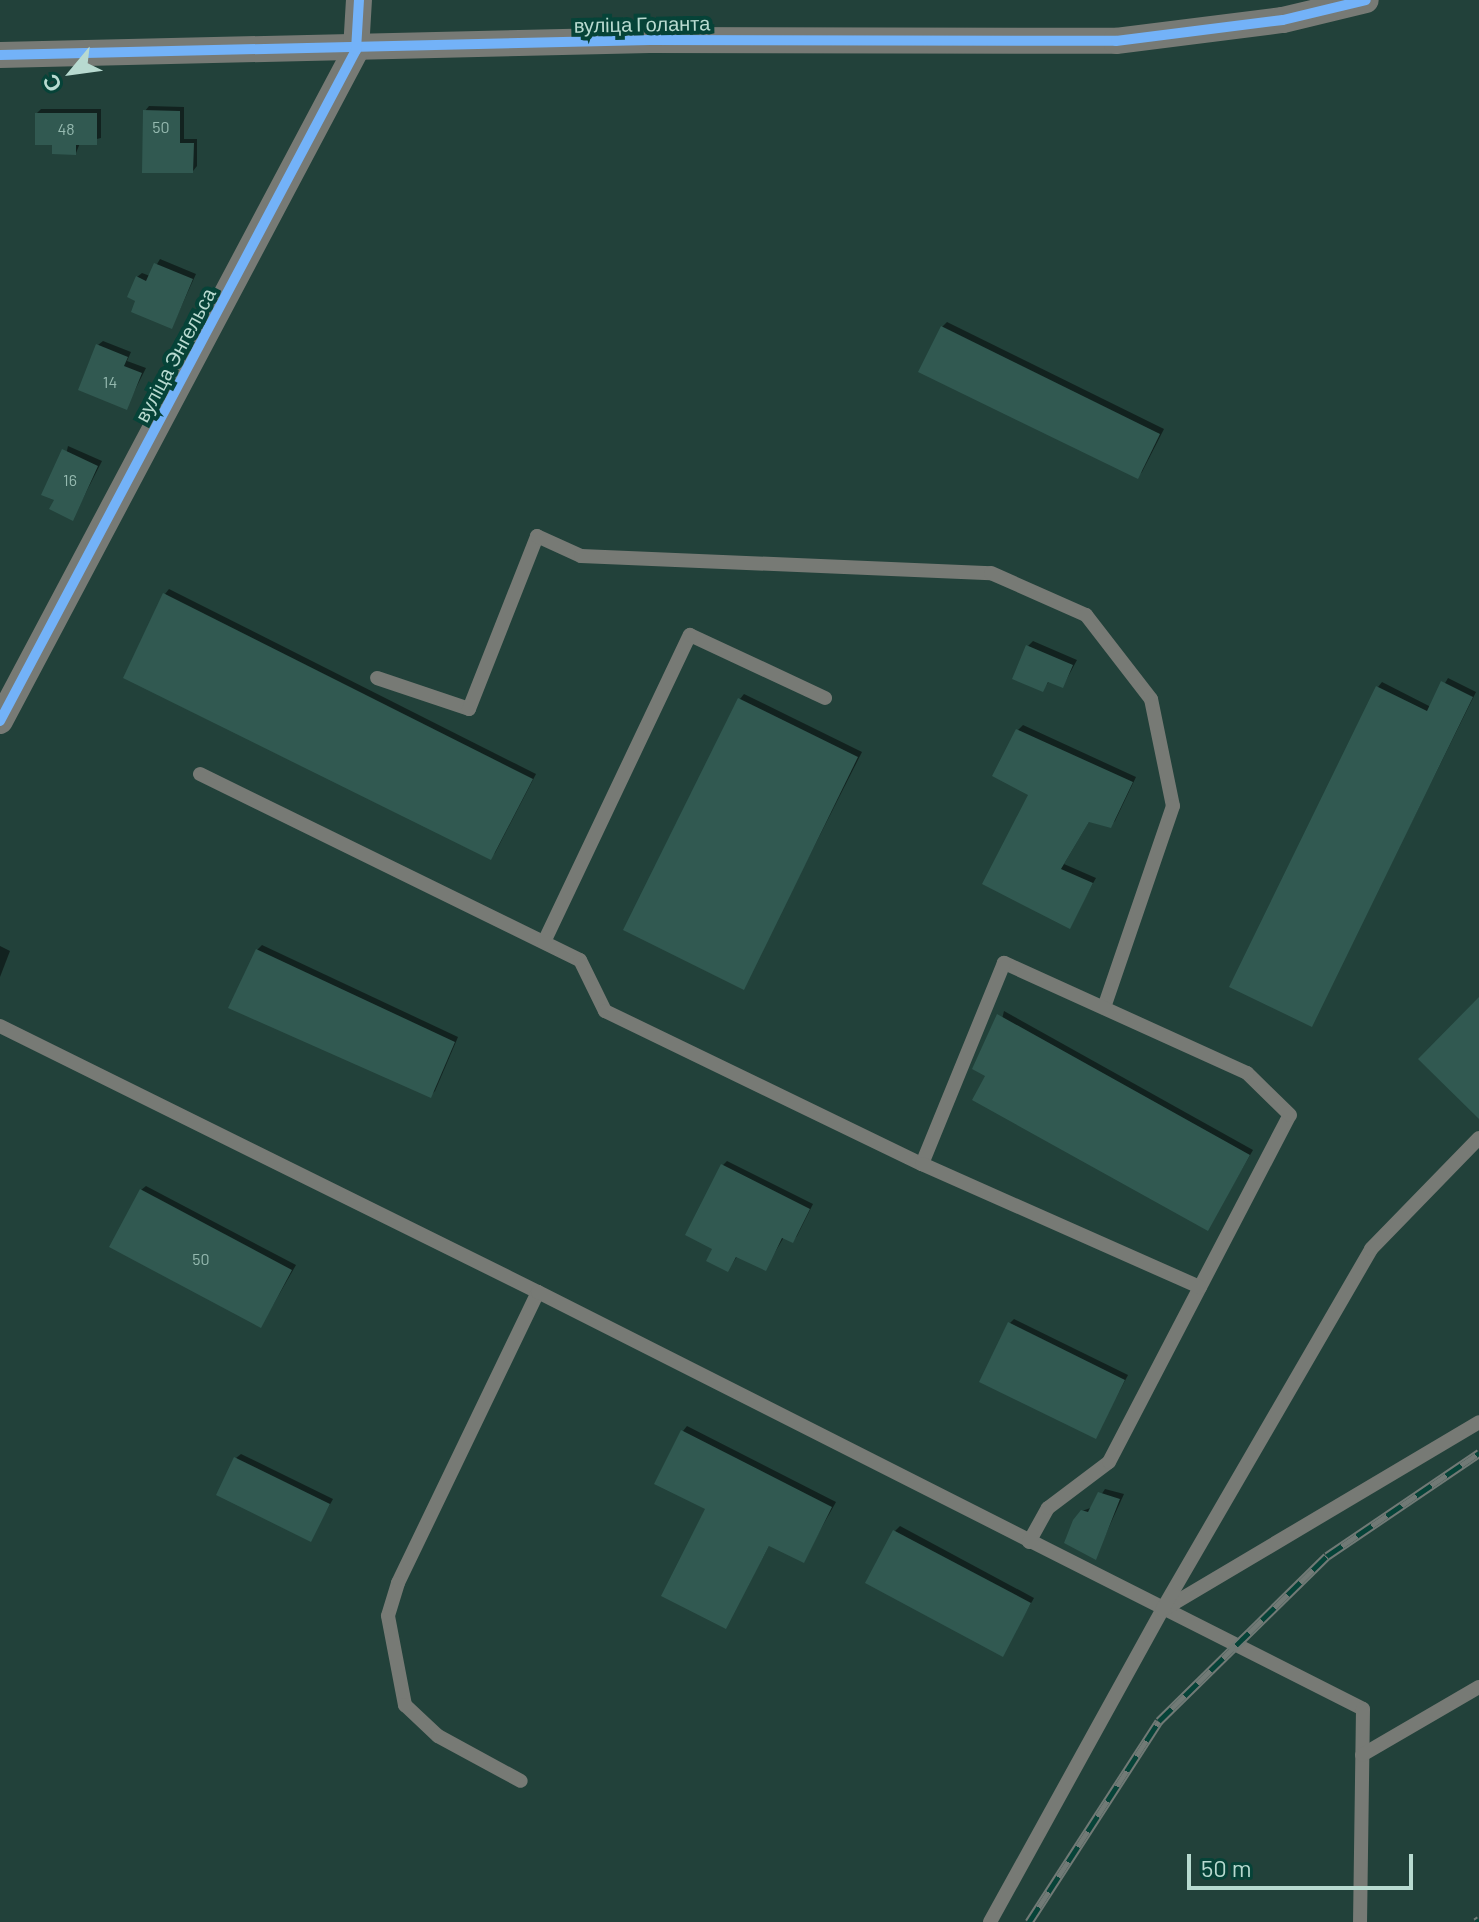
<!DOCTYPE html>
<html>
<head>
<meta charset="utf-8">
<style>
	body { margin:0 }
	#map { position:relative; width:1479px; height:1922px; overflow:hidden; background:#22413a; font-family:Barlow,sans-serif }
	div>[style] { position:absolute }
	.shadow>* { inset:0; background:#0007 }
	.building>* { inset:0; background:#315951 }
	.service>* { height:14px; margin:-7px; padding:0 7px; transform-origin:7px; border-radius:7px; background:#777a75 }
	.minor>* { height:26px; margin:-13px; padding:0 13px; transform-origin:13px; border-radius:13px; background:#777a75 }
	.rail>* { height:9px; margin-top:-4.5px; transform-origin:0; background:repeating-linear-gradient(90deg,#064338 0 18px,#717a76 0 36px); box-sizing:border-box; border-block:2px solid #717a76 }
	.cycleway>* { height:10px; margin:-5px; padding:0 5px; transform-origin:5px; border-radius:5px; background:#73b2f8 }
	span { translate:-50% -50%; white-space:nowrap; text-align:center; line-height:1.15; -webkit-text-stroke:8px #064338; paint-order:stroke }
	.number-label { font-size:16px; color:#96bab0 }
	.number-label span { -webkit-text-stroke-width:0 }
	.street-label { font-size:20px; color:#b8dad0 }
	.north { position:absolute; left:32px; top:32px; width:80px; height:80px; -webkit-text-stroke:6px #064338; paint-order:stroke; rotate:241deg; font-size:22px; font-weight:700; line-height:32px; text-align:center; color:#b8dad0 }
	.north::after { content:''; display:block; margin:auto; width:28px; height:36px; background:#b8dad0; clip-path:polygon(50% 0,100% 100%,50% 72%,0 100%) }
	.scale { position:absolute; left:1187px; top:1854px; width:226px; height:36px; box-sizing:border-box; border:4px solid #b8dad0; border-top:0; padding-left:10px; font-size:24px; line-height:28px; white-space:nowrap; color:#b8dad0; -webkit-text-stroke:6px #064338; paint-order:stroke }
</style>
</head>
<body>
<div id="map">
	<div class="shadow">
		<div style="clip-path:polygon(149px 106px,184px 107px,184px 139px,197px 139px,197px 166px,193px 171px,145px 111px)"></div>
		<div style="clip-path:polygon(41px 109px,101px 109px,101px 138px,80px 143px,76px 153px,54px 143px,37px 113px)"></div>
		<div style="clip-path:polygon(160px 259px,196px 274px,172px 327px,138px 300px,137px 277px,142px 273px,150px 276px)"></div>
		<div style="clip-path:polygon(947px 322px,1164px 429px,1142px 472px,1137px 477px,942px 327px)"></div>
		<div style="clip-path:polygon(103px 341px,131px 352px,127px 361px,146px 368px,126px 408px,98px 345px)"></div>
		<div style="clip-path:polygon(68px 446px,102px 461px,73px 518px,56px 499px)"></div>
		<div style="clip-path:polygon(169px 589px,536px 774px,495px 853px,490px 858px,165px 594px)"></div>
		<div style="clip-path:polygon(1033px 641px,1077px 660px,1063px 686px,1050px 680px,1043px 690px,1028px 646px)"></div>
		<div style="clip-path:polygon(1448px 678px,1476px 692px,1311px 1025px,1378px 687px,1382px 682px,1431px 707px)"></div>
		<div style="clip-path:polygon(744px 694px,862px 752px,743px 987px,740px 699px)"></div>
		<div style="clip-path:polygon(1023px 725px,1136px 777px,1115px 821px,1110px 826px,1090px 820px,1064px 864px,1096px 878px,1069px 926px,1030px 794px,1018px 730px)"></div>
		<div style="clip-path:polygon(262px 945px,458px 1037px,435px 1091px,430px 1096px,257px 950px)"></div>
		<div style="clip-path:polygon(0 946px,10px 951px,0 977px)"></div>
		<div style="clip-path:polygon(1004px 1011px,1253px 1150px,1208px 1228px,988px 1076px)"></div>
		<div style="clip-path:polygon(727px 1161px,813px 1204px,797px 1236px,793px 1241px,784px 1237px,765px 1269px,738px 1255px,728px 1270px,715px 1248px,722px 1166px)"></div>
		<div style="clip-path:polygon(146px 1186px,296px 1265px,261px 1326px,141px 1190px)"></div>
		<div style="clip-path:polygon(1014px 1319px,1128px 1375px,1096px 1436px,1009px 1324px)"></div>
		<div style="clip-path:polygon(687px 1426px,836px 1502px,803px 1561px,770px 1544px,726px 1627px,707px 1508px,683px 1431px)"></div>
		<div style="clip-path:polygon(241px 1454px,333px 1499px,310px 1540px,236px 1458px)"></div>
		<div style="clip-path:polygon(1105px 1489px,1124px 1494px,1095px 1558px,1082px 1511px,1093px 1507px)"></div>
		<div style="clip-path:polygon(900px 1526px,1034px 1598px,1002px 1654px,895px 1531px)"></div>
	</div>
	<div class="building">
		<div style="clip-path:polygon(143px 110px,180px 111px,180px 143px,194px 143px,193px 173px,142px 173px)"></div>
		<div style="clip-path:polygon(35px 113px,97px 113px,97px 145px,76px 145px,76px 155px,52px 154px,52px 145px,35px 145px)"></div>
		<div style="clip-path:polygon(154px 263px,193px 279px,172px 329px,131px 312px,135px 301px,127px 297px,136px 276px,146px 281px)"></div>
		<div style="clip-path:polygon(941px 326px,1160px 434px,1138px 479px,918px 372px)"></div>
		<div style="clip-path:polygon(96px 344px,128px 357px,124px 366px,142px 373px,127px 410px,78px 390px)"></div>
		<div style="clip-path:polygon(62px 449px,98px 466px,73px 521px,49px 509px,54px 500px,41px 495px)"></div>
		<div style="clip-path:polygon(163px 593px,533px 779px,491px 860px,123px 678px)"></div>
		<div style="clip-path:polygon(1026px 645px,1073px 665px,1063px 688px,1048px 682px,1043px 692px,1012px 679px)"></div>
		<div style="clip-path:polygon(1441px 681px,1473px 697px,1312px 1027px,1229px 987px,1376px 686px,1427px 711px)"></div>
		<div style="clip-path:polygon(738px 698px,858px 757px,744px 990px,623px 930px)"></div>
		<div style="clip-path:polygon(1016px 729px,1133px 782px,1111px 828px,1089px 822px,1061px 869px,1093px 883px,1070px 929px,982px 884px,1028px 795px,992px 776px)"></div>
		<div style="clip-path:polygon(256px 949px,455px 1042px,431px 1098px,228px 1008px)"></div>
		<div style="clip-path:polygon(1479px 997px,1479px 1119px,1418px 1059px)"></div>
		<div style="clip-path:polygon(997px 1014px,1250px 1155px,1208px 1231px,972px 1100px,985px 1076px,972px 1069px)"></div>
		<div style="clip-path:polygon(721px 1164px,810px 1209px,793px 1243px,782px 1238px,766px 1271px,736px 1257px,728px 1272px,706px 1261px,712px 1249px,685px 1235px)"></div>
		<div style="clip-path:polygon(140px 1189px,292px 1270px,261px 1328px,109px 1247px)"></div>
		<div style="clip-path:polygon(1008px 1322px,1125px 1380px,1096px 1439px,979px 1382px)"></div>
		<div style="clip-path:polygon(681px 1430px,832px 1507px,804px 1563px,769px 1546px,726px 1629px,661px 1596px,705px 1509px,654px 1484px)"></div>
		<div style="clip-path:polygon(234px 1457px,330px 1504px,311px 1542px,216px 1495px)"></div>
		<div style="clip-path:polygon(1098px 1492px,1120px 1499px,1096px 1560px,1064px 1543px,1073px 1520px,1081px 1510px,1088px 1512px)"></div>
		<div style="clip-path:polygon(893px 1530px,1031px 1603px,1003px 1657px,865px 1583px)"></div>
	</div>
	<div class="service">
		<div style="left:377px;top:678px;width:97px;rotate:18.6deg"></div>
		<div style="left:469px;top:709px;width:186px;rotate:-68.5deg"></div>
		<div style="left:537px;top:536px;width:48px;rotate:24.4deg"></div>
		<div style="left:581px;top:556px;width:410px;rotate:2.4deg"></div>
		<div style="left:991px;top:573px;width:104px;rotate:23.9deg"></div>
		<div style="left:1086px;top:615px;width:106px;rotate:52.3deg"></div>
		<div style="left:1151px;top:699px;width:109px;rotate:78.4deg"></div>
		<div style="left:1173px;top:806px;width:213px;rotate:108.9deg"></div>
		<div style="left:200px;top:774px;width:423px;rotate:26.1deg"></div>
		<div style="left:580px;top:960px;width:57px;rotate:63.9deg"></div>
		<div style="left:605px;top:1011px;width:352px;rotate:25.8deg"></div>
		<div style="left:544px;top:942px;width:340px;rotate:-64.6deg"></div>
		<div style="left:690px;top:635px;width:149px;rotate:25deg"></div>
		<div style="left:0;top:1026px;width:600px;rotate:26.31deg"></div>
		<div style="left:538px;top:1292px;width:323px;rotate:115.7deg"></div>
		<div style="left:398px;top:1583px;width:34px;rotate:107deg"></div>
		<div style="left:388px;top:1616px;width:91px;rotate:79.2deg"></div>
		<div style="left:405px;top:1705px;width:45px;rotate:43.2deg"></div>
		<div style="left:438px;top:1736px;width:94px;rotate:28.5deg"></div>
		<div style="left:538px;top:1292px;width:924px;rotate:26.81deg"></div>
		<div style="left:1363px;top:1709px;width:213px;rotate:90.8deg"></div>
		<div style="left:1029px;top:1542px;width:39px;rotate:-61deg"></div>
		<div style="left:1048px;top:1508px;width:76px;rotate:-37deg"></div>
		<div style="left:1109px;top:1462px;width:391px;rotate:-62.5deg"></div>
		<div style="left:1290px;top:1115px;width:60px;rotate:-135.7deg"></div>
		<div style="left:1247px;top:1073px;width:267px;rotate:-155.6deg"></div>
		<div style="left:1004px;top:963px;width:217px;rotate:112.2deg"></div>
		<div style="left:922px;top:1164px;width:304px;rotate:23.9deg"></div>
		<div style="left:1166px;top:1608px;width:364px;rotate:-30.7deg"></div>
		<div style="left:1362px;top:1755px;width:135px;rotate:-30.2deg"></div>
		<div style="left:990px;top:1922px;width:356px;rotate:-61.1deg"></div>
		<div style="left:1162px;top:1610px;width:417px;rotate:-59.9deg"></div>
		<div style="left:1371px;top:1249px;width:155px;rotate:-45.8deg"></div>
	</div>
	<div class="minor">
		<div style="left:0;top:55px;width:650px;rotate:-1.32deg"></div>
		<div style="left:650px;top:40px;width:466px;rotate:0.1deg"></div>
		<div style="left:1116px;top:41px;width:168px;rotate:-7.2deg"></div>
		<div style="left:1283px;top:20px;width:85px;rotate:-13.5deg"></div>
		<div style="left:0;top:721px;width:760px;rotate:-62.05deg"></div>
		<div style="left:356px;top:50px;width:50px;rotate:-86.6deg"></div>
	</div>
	<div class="rail">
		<div style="left:1029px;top:1922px;width:239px;rotate:-57.1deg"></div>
		<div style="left:1159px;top:1721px;width:235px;rotate:-44.5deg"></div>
		<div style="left:1327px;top:1556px;width:184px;rotate:-34.1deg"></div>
		<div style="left:1476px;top:1922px;width:4px;rotate:-34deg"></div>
	</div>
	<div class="cycleway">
		<div style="left:0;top:55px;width:650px;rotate:-1.32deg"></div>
		<div style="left:650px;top:40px;width:466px;rotate:0.1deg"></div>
		<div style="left:1116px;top:41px;width:168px;rotate:-7.2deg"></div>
		<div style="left:1283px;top:20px;width:85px;rotate:-13.5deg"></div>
		<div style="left:0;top:721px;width:760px;rotate:-62.05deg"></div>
		<div style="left:356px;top:50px;width:50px;rotate:-86.6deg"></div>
	</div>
	<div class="number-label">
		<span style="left:161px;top:127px">50</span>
		<span style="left:66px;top:129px">48</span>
		<span style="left:110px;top:382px">14</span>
		<span style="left:70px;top:480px">16</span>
		<span style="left:201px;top:1259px">50</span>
	</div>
	<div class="street-label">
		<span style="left:642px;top:24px;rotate:-1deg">вуліца Голанта</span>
		<span style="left:175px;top:355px;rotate:-62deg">вуліца Энгельса</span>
	</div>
	<div class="north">С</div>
	<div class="scale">50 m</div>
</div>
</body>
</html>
